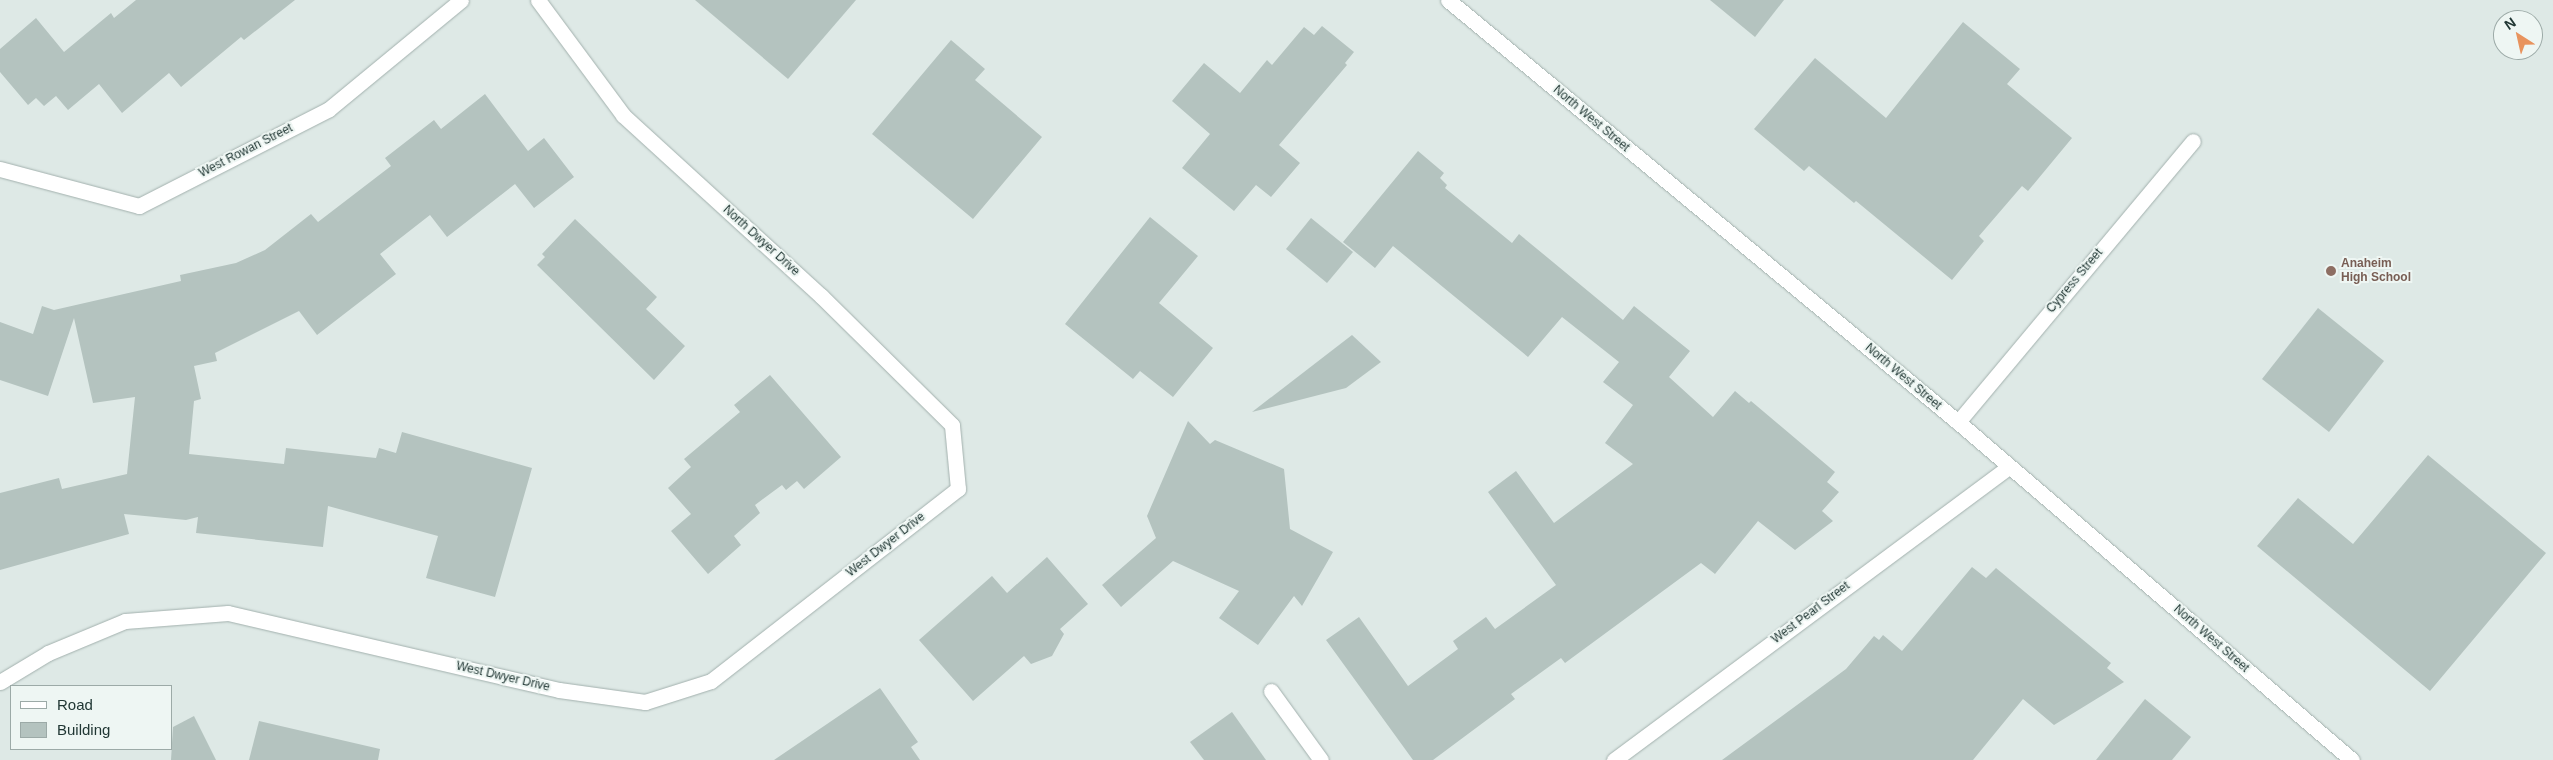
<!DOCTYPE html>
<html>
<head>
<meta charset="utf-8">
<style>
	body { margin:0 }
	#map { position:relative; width:2553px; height:760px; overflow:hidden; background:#dee9e6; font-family:Helvetica,sans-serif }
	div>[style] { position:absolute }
	.building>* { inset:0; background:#b4c3bf }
	.roads { filter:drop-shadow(0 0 1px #a2b0ad) drop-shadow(0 0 1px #a2b0ad) }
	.street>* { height:15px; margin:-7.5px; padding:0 7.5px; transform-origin:7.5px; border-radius:7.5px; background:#fff }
	.secondary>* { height:15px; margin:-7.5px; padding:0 7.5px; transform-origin:7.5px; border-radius:7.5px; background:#fff }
	.dots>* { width:14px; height:14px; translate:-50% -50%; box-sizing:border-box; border:2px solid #eef6f3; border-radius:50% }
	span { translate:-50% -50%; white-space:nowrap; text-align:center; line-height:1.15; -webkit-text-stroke:4px #eef6f3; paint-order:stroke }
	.street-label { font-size:12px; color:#213734 }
	.education-label { font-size:12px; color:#785e54; font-weight:700 }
	.left { translate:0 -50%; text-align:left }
	.legend { position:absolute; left:10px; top:685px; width:162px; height:65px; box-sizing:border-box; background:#eef6f3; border:1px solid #9caaa7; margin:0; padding:6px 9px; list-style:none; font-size:15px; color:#213734 }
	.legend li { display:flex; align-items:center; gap:10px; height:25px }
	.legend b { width:25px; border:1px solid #9caaa7 }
	.north { position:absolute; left:2493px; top:10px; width:50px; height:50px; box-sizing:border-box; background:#eef6f3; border:1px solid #9caaa7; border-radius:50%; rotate:325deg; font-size:14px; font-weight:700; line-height:20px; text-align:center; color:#213734 }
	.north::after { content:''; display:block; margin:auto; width:18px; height:22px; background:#e8935d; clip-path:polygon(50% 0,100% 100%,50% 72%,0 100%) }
</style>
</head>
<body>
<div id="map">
	<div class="building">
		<div style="clip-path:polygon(136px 0,295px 0,244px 40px,241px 37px,181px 87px,169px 73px,122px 113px,99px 84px,68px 110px,56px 96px,44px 106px,36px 98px,28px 105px,0 72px,0 49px,36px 18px,64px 52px,111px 13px,114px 18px)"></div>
		<div style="clip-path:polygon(695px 0,856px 0,788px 79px)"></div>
		<div style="clip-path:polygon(1710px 0,1784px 0,1755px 37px)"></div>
		<div style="clip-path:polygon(1963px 22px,2020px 69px,2007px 84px,2072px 138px,2028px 191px,2022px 186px,1979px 236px,1984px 241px,1952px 280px,1856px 201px,1854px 203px,1809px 166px,1804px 171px,1754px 129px,1815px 58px,1886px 118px)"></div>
		<div style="clip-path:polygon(1322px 26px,1354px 52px,1345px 63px,1347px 65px,1279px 145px,1300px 163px,1271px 197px,1256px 185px,1234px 211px,1182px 168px,1210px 134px,1172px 101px,1204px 63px,1240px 93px,1267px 60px,1272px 65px,1304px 27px,1314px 35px)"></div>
		<div style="clip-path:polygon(951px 40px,985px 69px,975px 80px,1042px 137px,973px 219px,872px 134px)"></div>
		<div style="clip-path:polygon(485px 94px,528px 151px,544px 138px,574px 177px,534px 208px,515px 184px,447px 237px,430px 215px,380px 254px,396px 274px,317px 335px,299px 311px,215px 353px,217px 361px,194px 366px,201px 399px,194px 401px,189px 454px,284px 464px,286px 448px,376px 458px,379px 448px,396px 453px,402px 432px,532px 468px,495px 597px,426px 578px,438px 536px,328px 506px,323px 547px,196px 533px,198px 517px,186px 520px,124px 514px,129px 534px,0 570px,0 493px,59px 478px,62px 489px,127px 474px,135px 397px,93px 403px,74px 318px,48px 396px,0 380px,0 322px,33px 334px,42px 306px,54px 310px,181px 281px,180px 275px,236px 263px,265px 250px,311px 214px,318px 222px,391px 166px,385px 158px,434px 120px,441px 129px)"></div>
		<div style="clip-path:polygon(1418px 151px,1444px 173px,1440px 178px,1447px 185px,1445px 188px,1512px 243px,1519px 234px,1623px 320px,1634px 306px,1690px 351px,1669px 377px,1713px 417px,1735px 391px,1749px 403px,1751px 401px,1835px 472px,1827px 482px,1839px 492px,1822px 511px,1833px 521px,1795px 550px,1758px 521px,1715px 574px,1701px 563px,1565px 663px,1561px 658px,1511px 694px,1515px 699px,1433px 760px,1413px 760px,1326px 640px,1359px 617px,1408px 686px,1458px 649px,1453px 641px,1486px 617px,1495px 629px,1556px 585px,1488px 492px,1516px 471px,1554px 523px,1633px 464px,1605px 443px,1633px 405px,1603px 382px,1619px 362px,1562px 317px,1528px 357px,1393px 246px,1375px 268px,1343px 242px)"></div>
		<div style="clip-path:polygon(1150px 217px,1198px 256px,1159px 303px,1213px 348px,1173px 397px,1140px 371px,1133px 379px,1065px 324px)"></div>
		<div style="clip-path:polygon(1311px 218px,1353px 252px,1327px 283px,1286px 249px)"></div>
		<div style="clip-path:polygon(575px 219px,657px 297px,646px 309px,685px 346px,654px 380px,537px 265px,545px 257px,542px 254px)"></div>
		<div style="clip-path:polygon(2318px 308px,2384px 361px,2329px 432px,2262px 379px)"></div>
		<div style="clip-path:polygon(1352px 335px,1381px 362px,1346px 388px,1252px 412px)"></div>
		<div style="clip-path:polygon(770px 375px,841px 457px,804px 489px,797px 481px,786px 490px,782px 485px,755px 505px,760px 513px,734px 536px,741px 545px,708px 574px,671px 531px,691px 514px,668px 488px,691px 467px,684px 459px,740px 412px,734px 405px)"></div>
		<div style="clip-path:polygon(1188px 421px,1210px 444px,1215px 440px,1284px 469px,1290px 529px,1333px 552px,1302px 606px,1294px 596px,1258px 645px,1219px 618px,1239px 591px,1173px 561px,1121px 607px,1102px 585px,1156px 538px,1147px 516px)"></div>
		<div style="clip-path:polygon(2428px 455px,2546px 553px,2430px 691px,2257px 546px,2298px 498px,2353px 544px)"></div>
		<div style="clip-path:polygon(1047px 557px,1088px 604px,1060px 629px,1064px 634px,1052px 656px,1031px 664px,1024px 656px,973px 701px,919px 640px,992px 576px,1007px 593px)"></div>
		<div style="clip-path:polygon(1972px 567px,1986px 578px,1996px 568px,2111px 663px,2107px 668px,2124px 682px,2054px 725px,2023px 699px,1973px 760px,1722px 760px,1846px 669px,1874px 636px,1879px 640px,1883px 635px,1902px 651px)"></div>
		<div style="clip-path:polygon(880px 688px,918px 742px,911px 747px,920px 760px,774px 760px)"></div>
		<div style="clip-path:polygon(2145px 699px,2191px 737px,2172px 760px,2096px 760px)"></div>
		<div style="clip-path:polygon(1232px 712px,1266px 760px,1204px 760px,1190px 742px)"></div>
		<div style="clip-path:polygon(194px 716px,216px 760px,171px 760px,173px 727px)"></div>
		<div style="clip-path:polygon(259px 721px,380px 749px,378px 760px,249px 760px)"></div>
	</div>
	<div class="roads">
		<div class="street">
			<div style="left:0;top:169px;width:144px;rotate:14.9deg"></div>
			<div style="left:139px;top:206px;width:213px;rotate:-27deg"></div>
			<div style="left:329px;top:109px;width:171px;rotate:-39.5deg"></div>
			<div style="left:1958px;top:422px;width:366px;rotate:-50.1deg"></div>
			<div style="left:0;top:682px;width:56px;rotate:-31.1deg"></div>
			<div style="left:48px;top:653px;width:83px;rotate:-22.6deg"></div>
			<div style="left:125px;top:621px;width:103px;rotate:-4.4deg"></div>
			<div style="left:228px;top:613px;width:340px;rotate:13.1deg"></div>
			<div style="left:559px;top:690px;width:87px;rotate:7.9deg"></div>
			<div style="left:645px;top:702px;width:69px;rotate:-17.7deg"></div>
			<div style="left:711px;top:681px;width:313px;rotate:-37.9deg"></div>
			<div style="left:958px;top:489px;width:64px;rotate:-95.4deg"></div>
			<div style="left:952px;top:425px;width:184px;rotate:-135.4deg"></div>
			<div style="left:821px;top:296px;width:268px;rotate:-137.6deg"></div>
			<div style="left:623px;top:115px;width:143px;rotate:-126.5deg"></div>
			<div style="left:1271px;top:691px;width:85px;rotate:54.1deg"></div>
			<div style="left:1614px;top:760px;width:492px;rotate:-36.6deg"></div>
		</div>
		<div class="secondary">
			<div style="left:1448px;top:0;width:662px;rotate:39.61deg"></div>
			<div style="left:1958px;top:422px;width:519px;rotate:40.63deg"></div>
		</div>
	</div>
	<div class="dots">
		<div style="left:2331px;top:271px;background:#8d6e63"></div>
	</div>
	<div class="street-label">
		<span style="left:1591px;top:119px;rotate:40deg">North West Street</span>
		<span style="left:246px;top:151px;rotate:-27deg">West Rowan Street</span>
		<span style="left:761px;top:241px;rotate:42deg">North Dwyer Drive</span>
		<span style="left:2075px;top:281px;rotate:-50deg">Cypress Street</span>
		<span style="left:1903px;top:377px;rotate:40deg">North West Street</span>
		<span style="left:886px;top:545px;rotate:-38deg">West Dwyer Drive</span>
		<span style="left:1811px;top:613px;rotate:-37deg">West Pearl Street</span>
		<span style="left:2211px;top:639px;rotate:41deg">North West Street</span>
		<span style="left:503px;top:677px;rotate:13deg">West Dwyer Drive</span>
	</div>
	<div class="education-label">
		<span class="left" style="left:2341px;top:271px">Anaheim<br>High School</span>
	</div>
	<ul class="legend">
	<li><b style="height:6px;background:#fff"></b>Road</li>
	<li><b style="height:14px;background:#b4c3bf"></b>Building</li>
	</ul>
	<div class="north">N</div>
</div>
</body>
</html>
